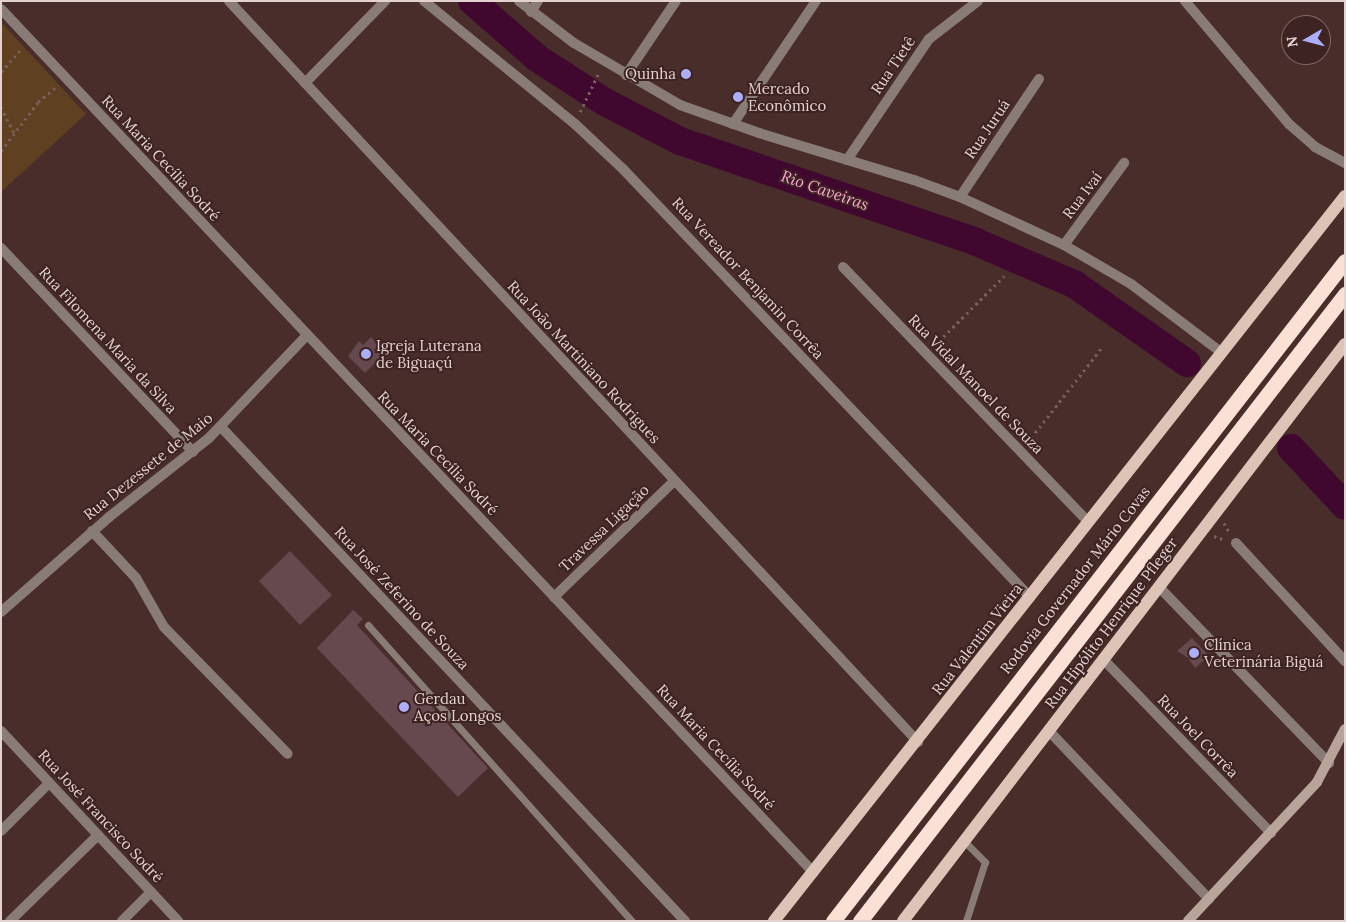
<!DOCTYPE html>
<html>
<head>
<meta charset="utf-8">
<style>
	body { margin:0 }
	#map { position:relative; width:1346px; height:922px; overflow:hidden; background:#482d2a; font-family:Lora,serif }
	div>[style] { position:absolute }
	.green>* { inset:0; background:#5f4121 }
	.river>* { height:28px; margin:-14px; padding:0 14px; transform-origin:14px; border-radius:14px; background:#41082f }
	.building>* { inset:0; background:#66494f }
	.path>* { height:2.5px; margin-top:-1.25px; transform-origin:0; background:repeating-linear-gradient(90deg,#79605e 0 2.5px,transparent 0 6.5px) }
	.service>* { height:7px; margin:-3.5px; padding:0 3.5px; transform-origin:3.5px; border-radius:3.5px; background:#897c77 }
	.minor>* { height:10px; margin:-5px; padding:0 5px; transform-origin:5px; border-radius:5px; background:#897c77 }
	.tertiary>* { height:10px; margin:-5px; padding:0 5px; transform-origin:5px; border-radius:5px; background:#897c77 }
	.secondary>* { height:10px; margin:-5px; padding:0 5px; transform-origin:5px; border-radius:5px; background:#b9a49b }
	.primary>* { height:12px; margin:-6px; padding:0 6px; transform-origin:6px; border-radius:6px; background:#dec3b7 }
	.motorway>* { height:15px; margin:-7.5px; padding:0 7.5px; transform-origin:7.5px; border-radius:7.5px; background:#fbe1d5 }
	.dots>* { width:14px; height:14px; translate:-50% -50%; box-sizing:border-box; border:2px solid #3d2321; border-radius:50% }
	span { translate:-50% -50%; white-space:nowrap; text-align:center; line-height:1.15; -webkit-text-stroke:4px #3d2321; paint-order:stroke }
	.street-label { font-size:15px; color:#e4d2d0 }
	.poi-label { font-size:15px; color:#e4d2d0 }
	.right { translate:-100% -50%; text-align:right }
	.left { translate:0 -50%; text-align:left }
	.water-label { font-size:16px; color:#fea2d8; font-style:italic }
	.frame { position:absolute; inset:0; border:2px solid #e4d2d0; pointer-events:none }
	.north { position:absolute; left:1281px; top:15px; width:50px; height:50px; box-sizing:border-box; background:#3d2321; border:1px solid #806967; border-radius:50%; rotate:262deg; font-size:14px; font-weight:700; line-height:20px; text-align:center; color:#e4d2d0 }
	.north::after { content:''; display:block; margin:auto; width:18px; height:22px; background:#adaefb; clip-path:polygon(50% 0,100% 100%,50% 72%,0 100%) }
</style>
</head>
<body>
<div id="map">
	<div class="green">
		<div style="clip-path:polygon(1px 22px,86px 114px,1px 192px)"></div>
	</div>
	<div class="river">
		<div style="left:472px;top:1px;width:86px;rotate:41.2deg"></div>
		<div style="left:537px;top:58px;width:81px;rotate:32.9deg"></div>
		<div style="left:605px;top:102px;width:85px;rotate:27.5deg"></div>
		<div style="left:680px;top:141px;width:313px;rotate:18.8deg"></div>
		<div style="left:976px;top:242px;width:107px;rotate:23.2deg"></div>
		<div style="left:1074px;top:284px;width:138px;rotate:35deg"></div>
		<div style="left:1291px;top:448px;width:79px;rotate:47deg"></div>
	</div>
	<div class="building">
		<div style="clip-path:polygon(371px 337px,386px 352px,365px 373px,348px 356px,359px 341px,363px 345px)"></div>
		<div style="clip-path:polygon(290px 551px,332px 595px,300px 625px,259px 581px)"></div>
		<div style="clip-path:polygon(353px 610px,363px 619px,357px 625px,488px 768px,458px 797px,317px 648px)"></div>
		<div style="clip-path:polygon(1192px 638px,1209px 656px,1195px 668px,1188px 658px,1177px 651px)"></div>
	</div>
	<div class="path">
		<div style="left:1px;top:72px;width:32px;rotate:-49deg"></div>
		<div style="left:1px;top:107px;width:30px;rotate:63deg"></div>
		<div style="left:580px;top:112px;width:44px;rotate:-64.6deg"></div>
		<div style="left:1px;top:151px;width:61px;rotate:-52.9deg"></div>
		<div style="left:38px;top:102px;width:25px;rotate:-40deg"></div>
		<div style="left:934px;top:346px;width:99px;rotate:-45deg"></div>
		<div style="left:1027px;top:443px;width:123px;rotate:-51.9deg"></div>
		<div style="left:1224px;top:523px;width:12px;rotate:59deg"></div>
		<div style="left:1214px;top:536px;width:12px;rotate:20deg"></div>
	</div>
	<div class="service">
		<div style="left:368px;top:625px;width:397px;rotate:48.3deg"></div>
		<div style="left:964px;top:841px;width:30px;rotate:45deg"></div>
		<div style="left:985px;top:862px;width:62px;rotate:107.9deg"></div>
	</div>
	<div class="minor">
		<div style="left:229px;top:1px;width:1012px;rotate:47.08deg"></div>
		<div style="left:424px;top:1px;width:195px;rotate:39.2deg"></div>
		<div style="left:575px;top:124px;width:66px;rotate:43.2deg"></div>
		<div style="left:623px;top:169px;width:591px;rotate:46.44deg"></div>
		<div style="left:519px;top:1px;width:69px;rotate:37.4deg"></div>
		<div style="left:574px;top:43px;width:123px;rotate:30.3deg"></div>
		<div style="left:680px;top:105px;width:84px;rotate:19.5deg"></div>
		<div style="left:759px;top:133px;width:162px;rotate:16.9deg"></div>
		<div style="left:914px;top:180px;width:49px;rotate:20.3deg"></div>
		<div style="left:960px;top:197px;width:115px;rotate:24.8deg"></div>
		<div style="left:1064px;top:245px;width:78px;rotate:30.2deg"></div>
		<div style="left:1131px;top:284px;width:113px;rotate:37.1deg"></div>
		<div style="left:1185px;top:1px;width:161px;rotate:49.8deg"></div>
		<div style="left:1289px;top:124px;width:35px;rotate:41deg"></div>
		<div style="left:1315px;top:147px;width:34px;rotate:28deg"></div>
		<div style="left:1px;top:9px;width:1186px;rotate:46.74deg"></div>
		<div style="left:531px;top:12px;width:13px;rotate:-58deg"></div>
		<div style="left:626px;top:75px;width:89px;rotate:-56deg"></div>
		<div style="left:305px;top:83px;width:115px;rotate:-45.7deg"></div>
		<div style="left:733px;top:124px;width:148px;rotate:-56deg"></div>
		<div style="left:847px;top:160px;width:146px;rotate:-55.9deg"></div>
		<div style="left:929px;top:39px;width:62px;rotate:-37.8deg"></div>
		<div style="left:960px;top:197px;width:142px;rotate:-56.2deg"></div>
		<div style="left:1064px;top:245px;width:102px;rotate:-53.8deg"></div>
		<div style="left:1px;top:248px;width:280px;rotate:46.7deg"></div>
		<div style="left:843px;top:267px;width:354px;rotate:46.1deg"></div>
		<div style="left:221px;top:427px;width:678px;rotate:46.79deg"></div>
		<div style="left:92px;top:531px;width:64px;rotate:46.9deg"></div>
		<div style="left:136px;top:578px;width:56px;rotate:60.3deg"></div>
		<div style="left:164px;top:627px;width:177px;rotate:45.7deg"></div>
		<div style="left:1236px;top:543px;width:161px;rotate:47.3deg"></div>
		<div style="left:1159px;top:587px;width:245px;rotate:46deg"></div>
		<div style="left:554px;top:597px;width:167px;rotate:-44deg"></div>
		<div style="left:1px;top:612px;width:144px;rotate:-41.3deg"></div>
		<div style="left:109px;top:517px;width:127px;rotate:-38.3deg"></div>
		<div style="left:209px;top:438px;width:141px;rotate:-46.4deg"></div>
		<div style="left:1103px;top:659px;width:242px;rotate:46deg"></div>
		<div style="left:1049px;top:731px;width:232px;rotate:46.4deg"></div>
		<div style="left:1px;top:831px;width:68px;rotate:-45deg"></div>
		<div style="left:10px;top:921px;width:123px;rotate:-44.3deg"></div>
		<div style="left:122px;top:921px;width:41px;rotate:-45deg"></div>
	</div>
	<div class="tertiary">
		<div style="left:1px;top:731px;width:260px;rotate:47deg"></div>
	</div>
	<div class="secondary">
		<div style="left:1188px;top:921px;width:190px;rotate:-47.1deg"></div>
		<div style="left:1317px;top:782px;width:60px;rotate:-62.2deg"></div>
	</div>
	<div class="primary">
		<div style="left:774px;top:921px;width:923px;rotate:-51.78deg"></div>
		<div style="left:903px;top:921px;width:727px;rotate:-52.55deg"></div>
	</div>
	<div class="motorway">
		<div style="left:833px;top:921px;width:835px;rotate:-52.2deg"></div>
		<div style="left:860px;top:921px;width:793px;rotate:-52.28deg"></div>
	</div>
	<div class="dots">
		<div style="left:686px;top:74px;background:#adaefb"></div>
		<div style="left:738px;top:97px;background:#adaefb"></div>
		<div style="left:366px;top:354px;background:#adaefb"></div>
		<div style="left:1194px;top:653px;background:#adaefb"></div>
		<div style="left:404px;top:707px;background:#adaefb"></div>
	</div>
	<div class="street-label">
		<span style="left:893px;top:65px;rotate:-56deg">Rua Tietê</span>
		<span style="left:987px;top:129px;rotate:-56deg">Rua Juruá</span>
		<span style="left:161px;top:158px;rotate:47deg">Rua Maria Cecília Sodré</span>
		<span style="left:1082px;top:195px;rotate:-53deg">Rua Ivaí</span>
		<span style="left:748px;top:278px;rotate:47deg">Rua Vereador Benjamin Corrêa</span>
		<span style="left:108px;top:340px;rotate:47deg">Rua Filomena Maria da Silva</span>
		<span style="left:584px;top:362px;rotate:47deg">Rua João Martiniano Rodrigues</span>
		<span style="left:976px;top:384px;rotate:46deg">Rua Vidal Manoel de Souza</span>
		<span style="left:438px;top:453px;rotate:46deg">Rua Maria Cecília Sodré</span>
		<span style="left:148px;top:466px;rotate:-39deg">Rua Dezessete de Maio</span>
		<span style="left:604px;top:528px;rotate:-44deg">Travessa Ligação</span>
		<span style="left:1075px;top:580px;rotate:-52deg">Rodovia Governador Mário Covas</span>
		<span style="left:402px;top:598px;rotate:47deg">Rua José Zeferino de Souza</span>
		<span style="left:1111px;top:623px;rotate:-53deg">Rua Hipólito Henrique Pfleger</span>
		<span style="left:977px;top:639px;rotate:-52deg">Rua Valentim Vieira</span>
		<span style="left:1198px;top:736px;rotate:46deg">Rua Joel Corrêa</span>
		<span style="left:716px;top:747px;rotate:47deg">Rua Maria Cecília Sodré</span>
		<span style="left:101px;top:816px;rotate:47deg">Rua José Francisco Sodré</span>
	</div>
	<div class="poi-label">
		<span class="right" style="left:676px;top:74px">Quinha</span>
		<span class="left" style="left:748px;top:97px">Mercado<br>Econômico</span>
		<span class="left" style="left:376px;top:354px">Igreja Luterana<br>de Biguaçú</span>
		<span class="left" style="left:1204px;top:653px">Clínica<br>Veterinária Biguá</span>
		<span class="left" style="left:414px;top:707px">Gerdau<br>Aços Longos</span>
	</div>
	<div class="water-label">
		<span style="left:825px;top:190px;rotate:19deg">Rio Caveiras</span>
	</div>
	<div class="frame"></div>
	<div class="north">N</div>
</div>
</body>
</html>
